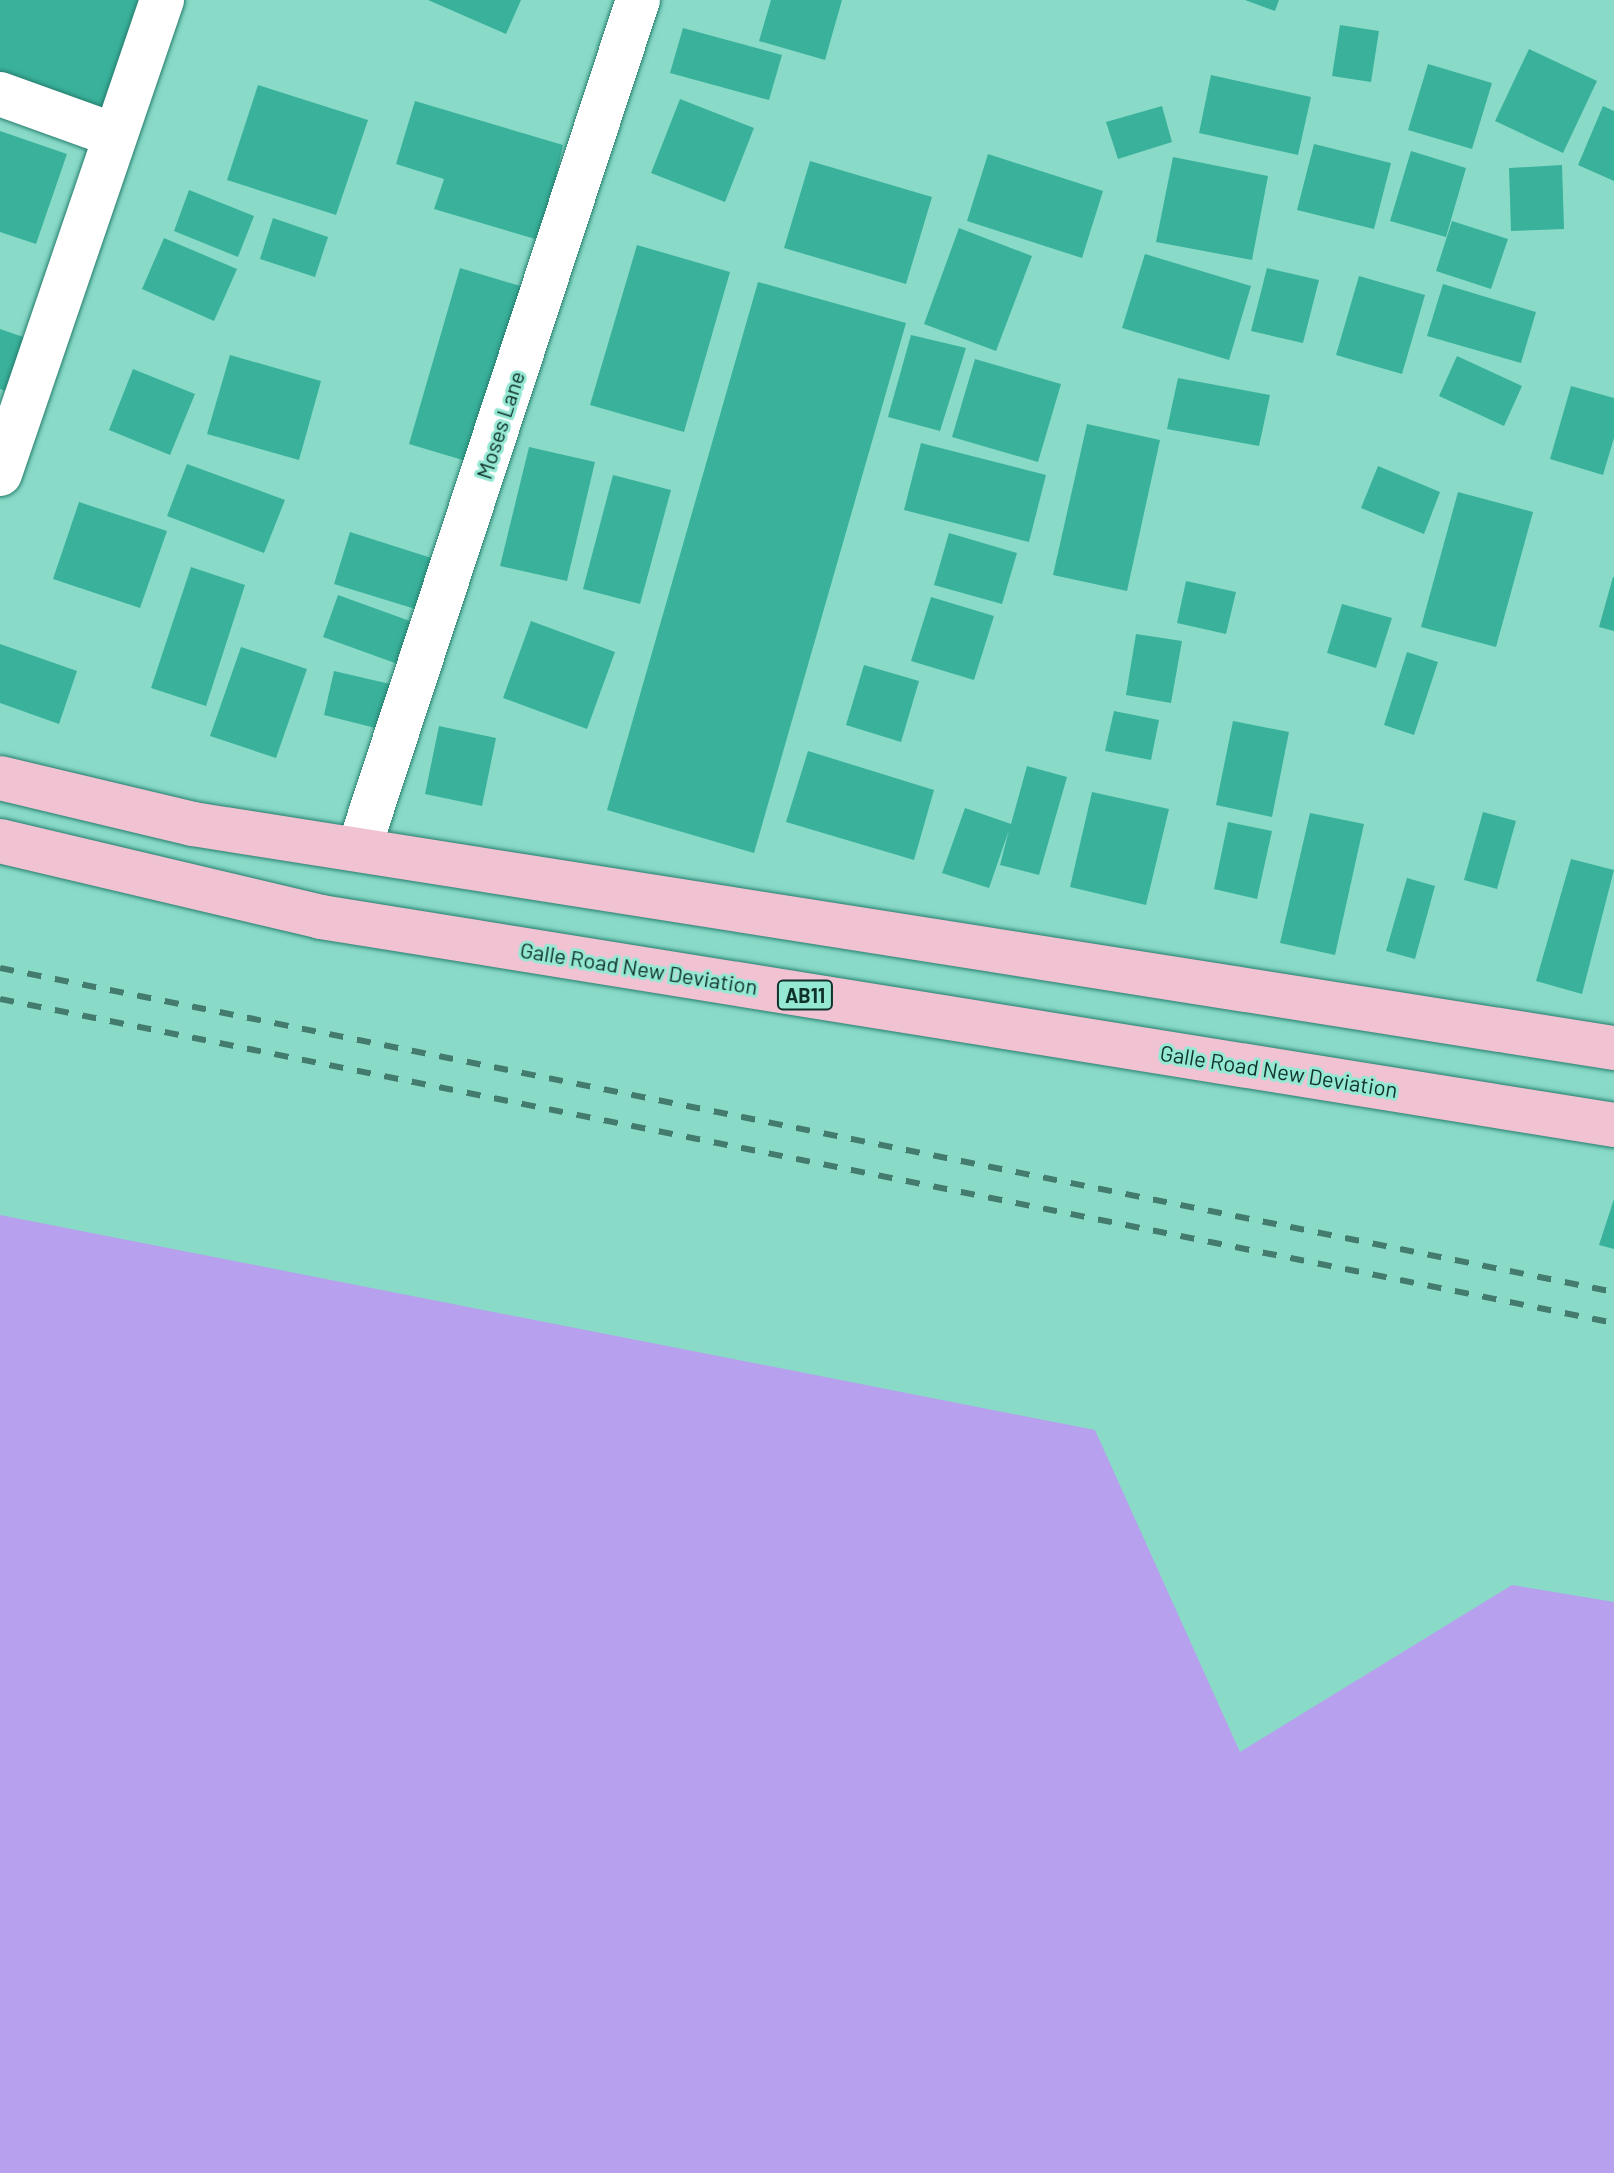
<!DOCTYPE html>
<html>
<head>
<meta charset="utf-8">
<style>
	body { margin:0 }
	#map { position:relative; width:1614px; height:2173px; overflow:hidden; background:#89dbc8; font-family:Barlow,sans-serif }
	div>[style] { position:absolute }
	.water>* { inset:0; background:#b7a0ed }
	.building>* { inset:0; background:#3ab29b }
	.roads { filter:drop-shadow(0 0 2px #267d6d) drop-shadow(0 0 2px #267d6d) }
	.street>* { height:44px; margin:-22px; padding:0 22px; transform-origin:22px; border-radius:22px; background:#fff }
	.primary>* { height:44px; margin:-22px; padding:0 22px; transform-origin:22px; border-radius:22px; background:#f1c2d2 }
	.rail>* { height:6px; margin-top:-3px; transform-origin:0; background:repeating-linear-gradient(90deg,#447b6f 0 14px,transparent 0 28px) }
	span { translate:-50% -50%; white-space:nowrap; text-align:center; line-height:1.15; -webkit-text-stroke:6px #95e8d4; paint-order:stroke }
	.shield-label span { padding:2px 6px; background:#95e8d4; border:2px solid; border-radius:6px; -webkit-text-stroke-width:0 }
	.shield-label { font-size:20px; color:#0f322b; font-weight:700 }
	.street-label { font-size:22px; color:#0f322b }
</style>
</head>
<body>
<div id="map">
	<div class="water">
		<div style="clip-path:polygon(0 1215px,1095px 1430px,1240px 1752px,1512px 1585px,1614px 1602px,1614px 2173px,0 2173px)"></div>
	</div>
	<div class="building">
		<div style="clip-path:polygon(0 0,147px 0,108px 109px,0 76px)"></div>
		<div style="clip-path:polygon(428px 0,521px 0,506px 34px)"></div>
		<div style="clip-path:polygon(771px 0,842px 0,825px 60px,759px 41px)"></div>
		<div style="clip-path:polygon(1245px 0,1279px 0,1275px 11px)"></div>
		<div style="clip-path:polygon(1340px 25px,1379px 31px,1371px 82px,1332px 76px)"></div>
		<div style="clip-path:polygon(683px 28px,782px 55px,769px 100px,670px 73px)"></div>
		<div style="clip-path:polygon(1529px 49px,1597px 81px,1563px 153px,1495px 121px)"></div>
		<div style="clip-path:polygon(1428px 64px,1492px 83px,1472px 149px,1408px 130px)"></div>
		<div style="clip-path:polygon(1211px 75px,1311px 97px,1298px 155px,1199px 133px)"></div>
		<div style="clip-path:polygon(258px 85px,368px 120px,336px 215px,227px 180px)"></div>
		<div style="clip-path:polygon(680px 99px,754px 128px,725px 202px,651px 173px)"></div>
		<div style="clip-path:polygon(415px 101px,563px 145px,542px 241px,434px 209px,444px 179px,396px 164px)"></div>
		<div style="clip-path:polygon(1162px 106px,1172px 142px,1118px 159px,1106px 122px)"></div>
		<div style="clip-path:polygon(1603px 106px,1614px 111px,1614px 181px,1578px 165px)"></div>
		<div style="clip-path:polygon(0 131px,67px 154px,36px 244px,0 232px)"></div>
		<div style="clip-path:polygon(1314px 144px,1391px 163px,1374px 229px,1297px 210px)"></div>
		<div style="clip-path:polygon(1411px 151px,1466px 168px,1446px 237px,1390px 221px)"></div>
		<div style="clip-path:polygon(988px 154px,1103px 191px,1082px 258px,967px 221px)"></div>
		<div style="clip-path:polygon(1173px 157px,1268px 176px,1252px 260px,1156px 242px)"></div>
		<div style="clip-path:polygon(810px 161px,932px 197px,906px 284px,784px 248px)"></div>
		<div style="clip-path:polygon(1562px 165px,1564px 229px,1511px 231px,1509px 168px)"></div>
		<div style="clip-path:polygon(189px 190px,254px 216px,238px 257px,174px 231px)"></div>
		<div style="clip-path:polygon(273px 218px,328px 237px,315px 277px,260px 259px)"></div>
		<div style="clip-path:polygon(1452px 221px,1508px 239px,1491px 289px,1436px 271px)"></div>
		<div style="clip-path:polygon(959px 228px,1032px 256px,996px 351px,924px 324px)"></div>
		<div style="clip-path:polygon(164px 238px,237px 269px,214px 321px,142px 289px)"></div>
		<div style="clip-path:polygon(637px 245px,730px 272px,684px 432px,590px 405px)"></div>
		<div style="clip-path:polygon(1145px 254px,1251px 286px,1229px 360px,1122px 328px)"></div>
		<div style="clip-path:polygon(460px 268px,527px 288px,476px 464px,409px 444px)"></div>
		<div style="clip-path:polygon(1267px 268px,1319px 280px,1303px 343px,1251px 331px)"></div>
		<div style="clip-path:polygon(1359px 276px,1425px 295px,1402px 374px,1336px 355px)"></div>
		<div style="clip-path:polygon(758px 282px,906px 323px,754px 853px,607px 810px)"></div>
		<div style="clip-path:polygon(1443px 284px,1536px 312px,1521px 363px,1427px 336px)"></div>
		<div style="clip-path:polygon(0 329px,35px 341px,17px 395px,0 389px)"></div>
		<div style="clip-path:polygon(911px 335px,966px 348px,940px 431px,888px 417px)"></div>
		<div style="clip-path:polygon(230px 355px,321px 381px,299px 460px,207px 434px)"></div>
		<div style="clip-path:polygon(1457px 356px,1522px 386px,1504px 426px,1439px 396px)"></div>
		<div style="clip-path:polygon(975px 359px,1061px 384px,1038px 462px,952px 437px)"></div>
		<div style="clip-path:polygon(133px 369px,195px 394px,170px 455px,109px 430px)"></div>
		<div style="clip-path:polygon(1178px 378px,1270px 395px,1259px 446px,1167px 429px)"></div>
		<div style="clip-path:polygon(1571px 386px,1614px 398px,1614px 438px,1603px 475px,1550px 459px)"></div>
		<div style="clip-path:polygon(1087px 424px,1160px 440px,1127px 591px,1053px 575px)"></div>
		<div style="clip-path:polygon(921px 443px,1046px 475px,1029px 542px,904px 510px)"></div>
		<div style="clip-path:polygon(529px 447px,595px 462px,567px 581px,500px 566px)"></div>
		<div style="clip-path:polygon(187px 464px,285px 500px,264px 553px,167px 516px)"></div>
		<div style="clip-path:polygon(1378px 466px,1440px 492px,1424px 534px,1361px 508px)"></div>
		<div style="clip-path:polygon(613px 475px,671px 490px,640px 604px,583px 589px)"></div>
		<div style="clip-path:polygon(1458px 492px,1533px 512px,1496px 647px,1421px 627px)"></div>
		<div style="clip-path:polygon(79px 502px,167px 531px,140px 608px,53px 579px)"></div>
		<div style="clip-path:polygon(350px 532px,441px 561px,425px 612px,334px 584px)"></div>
		<div style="clip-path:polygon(949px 533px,1017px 553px,1002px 604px,934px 585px)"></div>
		<div style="clip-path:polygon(191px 567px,245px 585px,206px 706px,151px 688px)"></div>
		<div style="clip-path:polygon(1613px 577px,1614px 577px,1614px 631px,1599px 627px)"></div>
		<div style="clip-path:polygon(1186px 581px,1236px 592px,1226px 634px,1177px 623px)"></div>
		<div style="clip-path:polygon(338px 595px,421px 625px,406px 667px,323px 637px)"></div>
		<div style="clip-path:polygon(931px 597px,994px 616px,974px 680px,911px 661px)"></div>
		<div style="clip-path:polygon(1342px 604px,1392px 618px,1376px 668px,1327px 653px)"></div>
		<div style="clip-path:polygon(531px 621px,615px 652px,587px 729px,503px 698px)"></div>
		<div style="clip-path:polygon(1136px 634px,1182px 641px,1171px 703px,1126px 695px)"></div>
		<div style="clip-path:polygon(0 644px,77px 671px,59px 724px,0 703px)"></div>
		<div style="clip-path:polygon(241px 647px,307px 669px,276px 758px,210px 736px)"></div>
		<div style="clip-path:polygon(1407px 652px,1438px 662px,1414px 735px,1384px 725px)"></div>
		<div style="clip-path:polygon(864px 665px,919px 681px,901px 742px,846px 725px)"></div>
		<div style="clip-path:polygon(334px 671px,403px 687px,391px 732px,324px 715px)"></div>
		<div style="clip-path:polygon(1114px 711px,1159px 720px,1151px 760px,1105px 751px)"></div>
		<div style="clip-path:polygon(1233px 721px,1289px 732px,1272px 817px,1216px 805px)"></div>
		<div style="clip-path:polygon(439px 726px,496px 738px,482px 806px,425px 794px)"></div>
		<div style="clip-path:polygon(808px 751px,934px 790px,914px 860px,786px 822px)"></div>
		<div style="clip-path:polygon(1027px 766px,1067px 777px,1039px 875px,1000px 865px,1009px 830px,989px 888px,942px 873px,965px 808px,1011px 824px)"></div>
		<div style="clip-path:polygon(1092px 792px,1169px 809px,1146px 905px,1070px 887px)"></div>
		<div style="clip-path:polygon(1483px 812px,1516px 821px,1497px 889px,1464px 880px)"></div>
		<div style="clip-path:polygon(1310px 813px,1364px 824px,1335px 955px,1280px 943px)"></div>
		<div style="clip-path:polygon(1228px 822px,1272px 831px,1257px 899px,1214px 889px)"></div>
		<div style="clip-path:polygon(1571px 859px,1614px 870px,1582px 994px,1536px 981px)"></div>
		<div style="clip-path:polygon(1407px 878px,1435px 886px,1415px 959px,1386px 951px)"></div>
		<div style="clip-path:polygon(1614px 1199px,1614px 1249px,1599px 1245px)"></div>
	</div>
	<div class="roads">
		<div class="street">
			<div style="left:0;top:94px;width:121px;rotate:19.8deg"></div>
			<div style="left:0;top:474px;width:501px;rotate:-71.13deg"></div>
			<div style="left:359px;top:848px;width:893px;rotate:-71.79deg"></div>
		</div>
		<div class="primary">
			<div style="left:0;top:778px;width:198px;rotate:13.4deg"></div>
			<div style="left:193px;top:824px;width:1439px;rotate:8.96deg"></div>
			<div style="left:0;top:841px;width:330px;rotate:13.3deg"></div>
			<div style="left:321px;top:917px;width:1310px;rotate:9.14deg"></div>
		</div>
	</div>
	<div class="rail">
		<div style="left:0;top:968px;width:1646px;rotate:11.35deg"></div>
		<div style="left:0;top:999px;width:1646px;rotate:11.35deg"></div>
	</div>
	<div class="shield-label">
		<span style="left:805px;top:995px">AB11</span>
	</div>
	<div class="street-label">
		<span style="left:500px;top:425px;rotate:-72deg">Moses Lane</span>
		<span style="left:639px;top:968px;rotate:9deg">Galle Road New Deviation</span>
		<span style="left:1279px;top:1071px;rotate:9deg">Galle Road New Deviation</span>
	</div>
</div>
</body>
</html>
